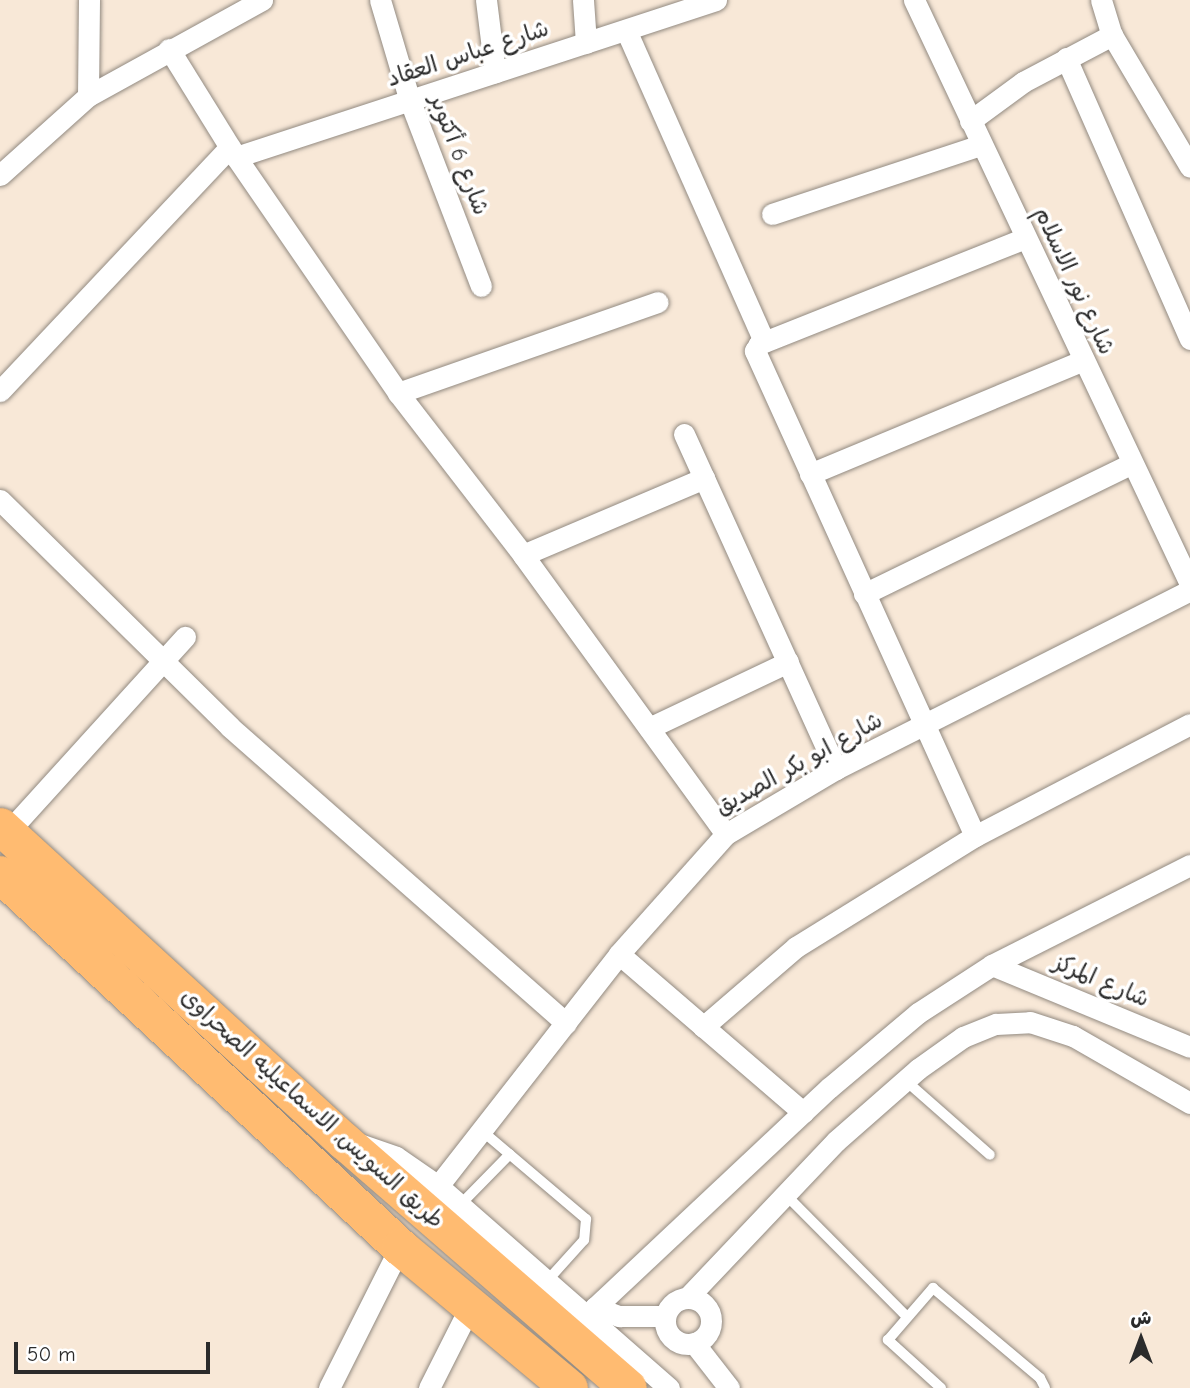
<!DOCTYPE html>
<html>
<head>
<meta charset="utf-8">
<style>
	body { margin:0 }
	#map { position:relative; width:1190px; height:1388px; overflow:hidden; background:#f8e8d7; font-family:"Comic Neue","Playpen Sans Arabic",sans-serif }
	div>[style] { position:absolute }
	.roads { filter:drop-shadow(0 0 2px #928a81) drop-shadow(0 0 2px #928a81) }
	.lane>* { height:10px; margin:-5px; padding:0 5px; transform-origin:5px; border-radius:5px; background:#fff }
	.street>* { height:21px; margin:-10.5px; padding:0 10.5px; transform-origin:10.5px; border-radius:10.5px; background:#fff }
	.street>.ring { margin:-10.5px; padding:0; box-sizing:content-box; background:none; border:21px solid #fff; border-radius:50% }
	.highway>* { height:37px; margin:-18.5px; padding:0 18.5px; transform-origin:18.5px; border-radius:18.5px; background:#ffbb71 }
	span { translate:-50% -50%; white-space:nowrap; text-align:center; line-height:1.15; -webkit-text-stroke:7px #fff; paint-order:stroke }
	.street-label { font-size:23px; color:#2b2b2b }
	.north { position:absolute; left:1106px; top:1304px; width:70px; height:70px; -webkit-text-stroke:5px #fff; paint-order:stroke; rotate:0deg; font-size:19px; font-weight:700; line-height:28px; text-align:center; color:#2b2b2b }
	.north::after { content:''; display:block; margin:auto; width:24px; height:32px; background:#2b2b2b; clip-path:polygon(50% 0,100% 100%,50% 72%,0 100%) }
	.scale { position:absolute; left:14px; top:1342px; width:196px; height:32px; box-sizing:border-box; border:4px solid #2b2b2b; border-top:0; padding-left:9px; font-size:21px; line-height:24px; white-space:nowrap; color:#2b2b2b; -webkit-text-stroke:5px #fff; paint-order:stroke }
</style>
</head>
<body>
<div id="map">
	<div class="roads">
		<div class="lane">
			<div style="left:905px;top:1080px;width:113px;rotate:41.4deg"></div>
			<div style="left:481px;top:1130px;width:138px;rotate:40.3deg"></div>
			<div style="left:586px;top:1219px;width:21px;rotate:95deg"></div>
			<div style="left:584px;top:1240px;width:55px;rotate:132.1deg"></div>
			<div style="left:784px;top:1193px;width:173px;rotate:45.2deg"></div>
			<div style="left:460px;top:1205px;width:71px;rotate:-45.6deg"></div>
			<div style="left:941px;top:1388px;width:72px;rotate:-137.8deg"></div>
			<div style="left:888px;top:1340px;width:69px;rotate:-49.1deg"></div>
			<div style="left:933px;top:1288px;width:140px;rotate:40.1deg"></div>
			<div style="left:1040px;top:1378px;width:11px;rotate:63deg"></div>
		</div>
		<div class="street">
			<div style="left:380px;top:0;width:105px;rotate:73.5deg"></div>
			<div style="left:410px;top:101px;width:198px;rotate:69deg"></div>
			<div style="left:486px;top:0;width:73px;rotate:82.9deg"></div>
			<div style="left:583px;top:0;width:43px;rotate:86deg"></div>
			<div style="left:914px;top:0;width:646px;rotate:64.7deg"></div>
			<div style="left:1101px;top:0;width:37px;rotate:73deg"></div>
			<div style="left:1112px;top:35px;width:153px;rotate:59.4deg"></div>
			<div style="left:626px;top:30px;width:341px;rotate:66.1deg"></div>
			<div style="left:169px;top:49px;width:127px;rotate:58.2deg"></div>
			<div style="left:236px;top:157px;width:286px;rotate:55.5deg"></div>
			<div style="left:398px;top:393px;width:205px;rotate:52.3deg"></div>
			<div style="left:523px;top:555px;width:345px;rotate:54deg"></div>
			<div style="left:1066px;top:58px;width:307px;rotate:66.2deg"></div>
			<div style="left:88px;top:96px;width:96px;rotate:-89.4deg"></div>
			<div style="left:970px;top:121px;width:66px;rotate:-36.3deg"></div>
			<div style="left:1023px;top:82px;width:101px;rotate:-27.8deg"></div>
			<div style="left:236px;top:157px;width:505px;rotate:-18.11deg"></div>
			<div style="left:0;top:175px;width:118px;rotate:-41.9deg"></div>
			<div style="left:88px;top:96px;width:199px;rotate:-28.9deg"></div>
			<div style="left:772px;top:214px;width:220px;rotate:-18.3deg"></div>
			<div style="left:0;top:391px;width:335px;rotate:-46.7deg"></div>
			<div style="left:398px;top:393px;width:275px;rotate:-19.3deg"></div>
			<div style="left:684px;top:434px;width:368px;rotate:65.6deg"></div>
			<div style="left:810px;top:474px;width:295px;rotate:-22.6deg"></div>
			<div style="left:0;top:500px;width:323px;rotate:44.6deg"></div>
			<div style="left:230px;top:727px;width:448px;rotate:41.4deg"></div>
			<div style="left:523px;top:555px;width:197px;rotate:-23deg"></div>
			<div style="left:864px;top:594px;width:298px;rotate:-26deg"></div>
			<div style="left:649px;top:728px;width:154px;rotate:-25.4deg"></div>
			<div style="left:7px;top:833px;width:265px;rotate:-47.8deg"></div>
			<div style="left:975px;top:836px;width:533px;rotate:-114.4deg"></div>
			<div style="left:755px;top:351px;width:8px;rotate:-60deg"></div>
			<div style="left:759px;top:344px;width:286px;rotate:-21.7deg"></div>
			<div style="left:619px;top:954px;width:243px;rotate:40.7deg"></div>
			<div style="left:992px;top:965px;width:214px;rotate:22.5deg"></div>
			<div style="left:703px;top:1027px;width:123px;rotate:-40.7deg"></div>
			<div style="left:796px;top:947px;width:211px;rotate:-31.8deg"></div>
			<div style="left:975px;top:836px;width:242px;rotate:-27.5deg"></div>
			<div style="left:359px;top:1144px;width:39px;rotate:19deg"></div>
			<div style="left:396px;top:1157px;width:51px;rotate:34.6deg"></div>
			<div style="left:438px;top:1186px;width:307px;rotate:41.2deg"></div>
			<div style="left:438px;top:1186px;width:294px;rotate:-52deg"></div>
			<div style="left:619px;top:954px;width:161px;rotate:-48.3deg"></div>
			<div style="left:726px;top:834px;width:128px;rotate:-30.6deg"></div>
			<div style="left:836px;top:769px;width:397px;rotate:-26.8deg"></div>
			<div style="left:688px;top:1297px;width:215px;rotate:-46.5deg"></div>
			<div style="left:836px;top:1141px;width:109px;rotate:-41.3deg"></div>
			<div style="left:918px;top:1069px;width:55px;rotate:-35.4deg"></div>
			<div style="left:963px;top:1037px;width:35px;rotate:-22deg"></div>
			<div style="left:996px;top:1024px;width:34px;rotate:-3deg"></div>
			<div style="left:1030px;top:1022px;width:45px;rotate:18deg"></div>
			<div style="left:1073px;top:1036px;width:135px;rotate:29.8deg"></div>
			<div class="ring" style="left:665px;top:1298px;width:25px;height:25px"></div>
			<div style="left:595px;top:1307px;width:26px;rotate:21deg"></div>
			<div style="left:619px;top:1316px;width:46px"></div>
			<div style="left:586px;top:1316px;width:333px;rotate:-43.2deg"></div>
			<div style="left:829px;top:1088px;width:116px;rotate:-40.1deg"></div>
			<div style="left:918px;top:1013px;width:88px;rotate:-33deg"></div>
			<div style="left:992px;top:965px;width:222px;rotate:-26.8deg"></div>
			<div style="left:694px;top:1343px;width:57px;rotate:52.1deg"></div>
			<div style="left:329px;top:1388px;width:158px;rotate:-63.3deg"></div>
			<div style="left:429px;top:1388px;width:91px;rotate:-63.2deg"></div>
		</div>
		<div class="highway">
			<div style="left:0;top:826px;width:466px;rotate:42.5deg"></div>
			<div style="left:344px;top:1141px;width:376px;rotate:41deg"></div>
			<div style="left:0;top:874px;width:547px;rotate:43deg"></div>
			<div style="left:400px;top:1247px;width:220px;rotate:39.8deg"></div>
		</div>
	</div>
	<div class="street-label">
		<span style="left:468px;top:54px;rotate:-18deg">شارع عباس العقاد</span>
		<span style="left:459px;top:155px;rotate:69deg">شارع 6 أكتوبر</span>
		<span style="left:1074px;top:281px;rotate:65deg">شارع نور الاسلام</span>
		<span style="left:799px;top:764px;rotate:-29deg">شارع ابو بكر الصديق</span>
		<span style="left:1101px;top:981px;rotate:23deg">شارع المركز</span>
		<span style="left:312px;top:1109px;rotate:42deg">طريق السويس, الاسماعيليه الصحراوى</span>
	</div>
	<div class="north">ش</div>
	<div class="scale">50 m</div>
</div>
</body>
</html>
